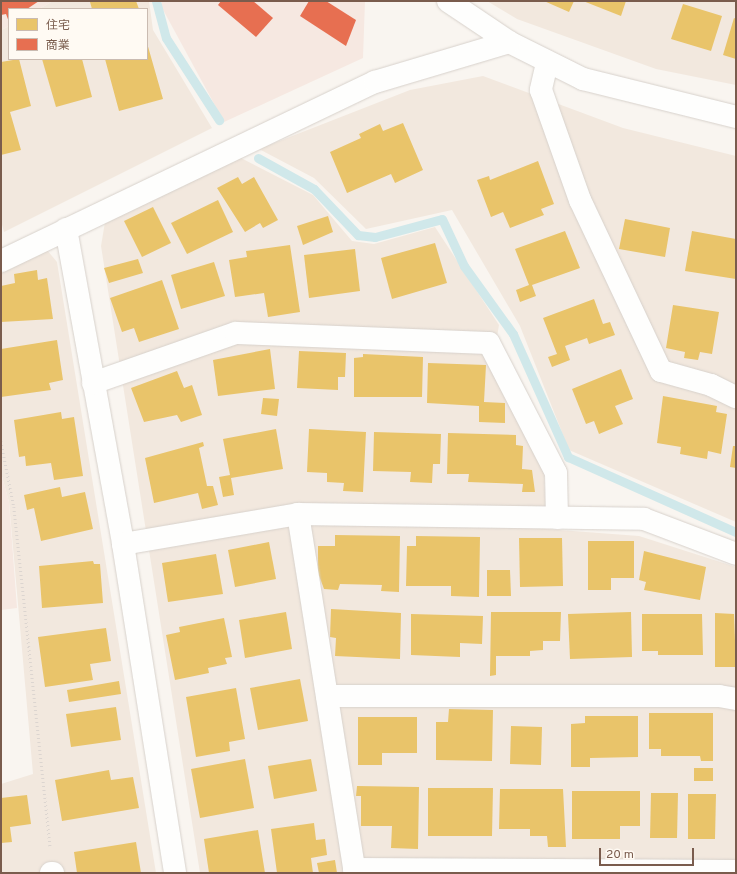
<!DOCTYPE html>
<html>
<head>
<meta charset="utf-8">
<style>
	body { margin:0 }
	#map { position:relative; width:737px; height:874px; overflow:hidden; background:#f9f5f0; font-family:Overpass,"Noto Sans JP",sans-serif }
	div>[style] { position:absolute }
	.residential>* { inset:0; background:#f2e8de }
	.commercial>* { inset:0; background:#f6e8e1 }
	.homes>* { inset:0; background:#e9c46a }
	.shops>* { inset:0; background:#e76f51 }
	.stream>* { height:9px; margin:-4.5px; padding:0 4.5px; transform-origin:4.5px; border-radius:4.5px; background:#d0e8ea }
	.path>* { height:2.5px; margin-top:-1.25px; transform-origin:0; background:repeating-linear-gradient(90deg,#dcd5d0 0 1px,transparent 0 4px) }
	.roads { filter:drop-shadow(0 0 1px #d7d1cb) drop-shadow(0 0 1px #d7d1cb) }
	.minor>* { height:22px; margin:-11px; padding:0 11px; transform-origin:11px; border-radius:11px; background:#fefefd }
	span { translate:-50% -50%; white-space:nowrap; text-align:center; line-height:1.15; -webkit-text-stroke:4px #fffaf3; paint-order:stroke }
	.frame { position:absolute; inset:0; border:2px solid #7a5c4d; pointer-events:none }
	.legend { position:absolute; left:8px; top:8px; width:140px; height:52px; box-sizing:border-box; background:#fffaf3; border:1px solid #cabbb1; margin:0; padding:5px 7px; list-style:none; font-size:12px; color:#7a5c4d }
	.legend li { display:flex; align-items:center; gap:8px; height:20px }
	.legend b { width:20px; border:1px solid #cabbb1 }
	.scale { position:absolute; left:599px; top:848px; width:95px; height:18px; box-sizing:border-box; border:2px solid #7a5c4d; border-top:0; padding-left:5px; font-size:12px; line-height:14px; white-space:nowrap; color:#7a5c4d; -webkit-text-stroke:3px #fffaf3; paint-order:stroke }
</style>
</head>
<body>
<div id="map">
	<div class="residential">
		<div style="clip-path:polygon(53px 1px,149px 1px,153px 30px,212px 128px,4px 232px,1px 221px,1px 30px,9px 26px,9px 59px,147px 59px,147px 9px,39px 9px)"></div>
		<div style="clip-path:polygon(487px 1px,736px 1px,736px 85px,656px 69px,517px 19px)"></div>
		<div style="clip-path:polygon(483px 76px,623px 128px,736px 156px,736px 522px,569px 450px,520px 326px,452px 210px,366px 229px,314px 178px,259px 149px,410px 90px)"></div>
		<div style="clip-path:polygon(241px 158px,313px 195px,352px 241px,374px 244px,435px 227px,499px 325px,492px 365px,544px 468px,546px 529px,639px 536px,736px 567px,736px 873px,200px 873px,101px 246px,105px 222px)"></div>
		<div style="clip-path:polygon(47px 250px,57px 262px,156px 873px,1px 873px,1px 784px,33px 774px,9px 502px,1px 473px,1px 273px)"></div>
	</div>
	<div class="commercial">
		<div style="clip-path:polygon(1px 1px,53px 1px,39px 9px,9px 9px,9px 26px,1px 30px)"></div>
		<div style="clip-path:polygon(162px 1px,365px 1px,363px 58px,224px 122px,161px 6px)"></div>
		<div style="clip-path:polygon(1px 473px,9px 502px,17px 608px,1px 610px)"></div>
	</div>
	<div class="homes">
		<div style="clip-path:polygon(93px 1px,136px 1px,139px 9px,92px 9px,90px 2px)"></div>
		<div style="clip-path:polygon(544px 1px,574px 1px,569px 12px)"></div>
		<div style="clip-path:polygon(583px 1px,626px 1px,621px 16px)"></div>
		<div style="clip-path:polygon(683px 4px,722px 16px,711px 51px,671px 39px)"></div>
		<div style="clip-path:polygon(734px 18px,736px 19px,736px 59px,723px 55px)"></div>
		<div style="clip-path:polygon(147px 43px,163px 99px,119px 111px,105px 59px,147px 59px)"></div>
		<div style="clip-path:polygon(19px 59px,31px 106px,10px 112px,21px 150px,1px 155px,1px 62px)"></div>
		<div style="clip-path:polygon(42px 59px,82px 59px,92px 97px,56px 107px)"></div>
		<div style="clip-path:polygon(403px 123px,423px 170px,395px 183px,391px 174px,347px 193px,330px 152px,361px 138px,359px 134px,380px 124px,383px 131px)"></div>
		<div style="clip-path:polygon(538px 161px,554px 204px,541px 209px,544px 215px,510px 228px,503px 212px,491px 217px,477px 180px,489px 176px,490px 180px)"></div>
		<div style="clip-path:polygon(238px 177px,242px 184px,254px 177px,278px 220px,263px 228px,260px 223px,245px 232px,217px 188px)"></div>
		<div style="clip-path:polygon(218px 200px,233px 232px,187px 254px,171px 223px)"></div>
		<div style="clip-path:polygon(153px 207px,171px 243px,142px 257px,124px 221px)"></div>
		<div style="clip-path:polygon(328px 216px,333px 232px,303px 245px,297px 226px)"></div>
		<div style="clip-path:polygon(625px 219px,670px 228px,665px 257px,619px 249px)"></div>
		<div style="clip-path:polygon(565px 231px,580px 268px,532px 285px,536px 296px,520px 302px,516px 290px,529px 285px,515px 249px)"></div>
		<div style="clip-path:polygon(692px 231px,736px 239px,736px 279px,685px 271px)"></div>
		<div style="clip-path:polygon(435px 243px,447px 283px,392px 299px,381px 258px)"></div>
		<div style="clip-path:polygon(290px 245px,300px 312px,268px 317px,264px 293px,235px 297px,229px 260px,247px 257px,246px 251px)"></div>
		<div style="clip-path:polygon(355px 249px,360px 291px,309px 298px,304px 255px)"></div>
		<div style="clip-path:polygon(138px 259px,143px 273px,109px 283px,104px 268px)"></div>
		<div style="clip-path:polygon(214px 262px,225px 296px,181px 309px,171px 275px)"></div>
		<div style="clip-path:polygon(37px 270px,38px 280px,47px 278px,53px 319px,1px 322px,1px 286px,15px 283px,14px 274px)"></div>
		<div style="clip-path:polygon(162px 280px,179px 329px,139px 342px,134px 328px,122px 332px,110px 298px)"></div>
		<div style="clip-path:polygon(594px 299px,603px 324px,610px 322px,615px 335px,589px 344px,587px 338px,565px 346px,570px 360px,552px 367px,548px 357px,557px 354px,543px 318px)"></div>
		<div style="clip-path:polygon(673px 305px,719px 312px,712px 354px,700px 352px,698px 360px,684px 358px,685px 352px,666px 348px)"></div>
		<div style="clip-path:polygon(57px 340px,63px 380px,49px 383px,51px 390px,1px 397px,1px 349px)"></div>
		<div style="clip-path:polygon(270px 349px,275px 389px,218px 396px,213px 360px)"></div>
		<div style="clip-path:polygon(299px 351px,346px 353px,345px 377px,338px 377px,338px 390px,297px 388px)"></div>
		<div style="clip-path:polygon(363px 354px,423px 357px,422px 397px,354px 397px,354px 358px,363px 357px)"></div>
		<div style="clip-path:polygon(428px 363px,486px 365px,484px 402px,505px 403px,505px 423px,479px 422px,479px 406px,427px 403px)"></div>
		<div style="clip-path:polygon(621px 369px,633px 399px,615px 406px,623px 424px,599px 434px,594px 421px,586px 424px,572px 389px)"></div>
		<div style="clip-path:polygon(177px 371px,184px 388px,192px 385px,202px 415px,181px 422px,177px 415px,144px 422px,131px 388px)"></div>
		<div style="clip-path:polygon(663px 396px,717px 406px,716px 412px,727px 414px,721px 454px,708px 451px,707px 459px,680px 454px,681px 447px,657px 443px)"></div>
		<div style="clip-path:polygon(263px 398px,279px 399px,277px 416px,261px 414px)"></div>
		<div style="clip-path:polygon(61px 412px,62px 419px,74px 417px,83px 476px,54px 480px,51px 463px,26px 466px,25px 456px,19px 457px,14px 420px)"></div>
		<div style="clip-path:polygon(276px 429px,283px 469px,231px 478px,234px 495px,223px 497px,219px 477px,230px 475px,223px 439px)"></div>
		<div style="clip-path:polygon(309px 429px,366px 432px,363px 492px,343px 491px,344px 483px,327px 482px,327px 473px,307px 472px)"></div>
		<div style="clip-path:polygon(374px 432px,441px 434px,440px 464px,433px 464px,432px 483px,410px 482px,411px 472px,373px 471px)"></div>
		<div style="clip-path:polygon(448px 433px,516px 435px,516px 445px,523px 446px,522px 469px,532px 470px,535px 492px,522px 492px,523px 484px,468px 482px,469px 474px,447px 474px)"></div>
		<div style="clip-path:polygon(203px 442px,204px 446px,199px 448px,207px 486px,213px 486px,218px 505px,202px 509px,198px 493px,154px 503px,145px 458px)"></div>
		<div style="clip-path:polygon(733px 446px,736px 446px,736px 468px,730px 467px)"></div>
		<div style="clip-path:polygon(60px 487px,62px 497px,85px 492px,93px 529px,41px 541px,34px 508px,27px 510px,24px 495px)"></div>
		<div style="clip-path:polygon(335px 535px,400px 536px,399px 592px,381px 591px,382px 585px,340px 584px,338px 590px,324px 589px,318px 573px,318px 546px,335px 546px)"></div>
		<div style="clip-path:polygon(416px 536px,480px 537px,479px 597px,451px 596px,451px 586px,406px 586px,407px 546px,416px 546px)"></div>
		<div style="clip-path:polygon(519px 538px,562px 538px,563px 586px,520px 587px)"></div>
		<div style="clip-path:polygon(588px 541px,634px 541px,634px 578px,611px 578px,611px 590px,588px 590px)"></div>
		<div style="clip-path:polygon(269px 542px,276px 579px,235px 587px,228px 550px)"></div>
		<div style="clip-path:polygon(644px 551px,706px 567px,700px 600px,644px 590px,646px 582px,639px 580px)"></div>
		<div style="clip-path:polygon(216px 554px,223px 594px,168px 602px,162px 563px)"></div>
		<div style="clip-path:polygon(93px 561px,94px 564px,100px 564px,103px 603px,42px 608px,39px 566px)"></div>
		<div style="clip-path:polygon(487px 570px,510px 570px,511px 596px,487px 596px)"></div>
		<div style="clip-path:polygon(331px 609px,401px 613px,400px 659px,335px 656px,336px 638px,330px 637px)"></div>
		<div style="clip-path:polygon(286px 612px,292px 649px,245px 658px,239px 620px)"></div>
		<div style="clip-path:polygon(491px 612px,561px 612px,560px 641px,543px 641px,543px 650px,530px 651px,530px 656px,496px 656px,496px 675px,490px 676px)"></div>
		<div style="clip-path:polygon(631px 612px,632px 657px,570px 659px,568px 614px)"></div>
		<div style="clip-path:polygon(715px 613px,734px 614px,736px 667px,715px 667px)"></div>
		<div style="clip-path:polygon(411px 614px,483px 616px,482px 644px,460px 643px,460px 657px,411px 655px)"></div>
		<div style="clip-path:polygon(642px 614px,702px 614px,703px 655px,658px 655px,658px 651px,642px 651px)"></div>
		<div style="clip-path:polygon(224px 618px,232px 657px,225px 658px,227px 664px,208px 668px,209px 673px,175px 680px,166px 635px,180px 632px,179px 627px)"></div>
		<div style="clip-path:polygon(106px 628px,111px 661px,90px 664px,93px 680px,45px 687px,38px 637px)"></div>
		<div style="clip-path:polygon(300px 679px,308px 721px,258px 730px,250px 688px)"></div>
		<div style="clip-path:polygon(119px 681px,121px 694px,69px 702px,67px 690px)"></div>
		<div style="clip-path:polygon(236px 688px,245px 739px,229px 742px,230px 751px,196px 757px,186px 697px)"></div>
		<div style="clip-path:polygon(116px 707px,121px 740px,71px 747px,66px 714px)"></div>
		<div style="clip-path:polygon(449px 709px,493px 710px,492px 761px,436px 760px,436px 722px,448px 722px)"></div>
		<div style="clip-path:polygon(649px 713px,713px 713px,713px 761px,701px 761px,700px 756px,661px 756px,661px 749px,649px 749px)"></div>
		<div style="clip-path:polygon(585px 716px,638px 716px,638px 757px,590px 758px,590px 767px,571px 767px,571px 724px,585px 723px)"></div>
		<div style="clip-path:polygon(358px 717px,417px 717px,417px 753px,382px 753px,382px 765px,358px 765px)"></div>
		<div style="clip-path:polygon(511px 726px,542px 727px,541px 765px,510px 764px)"></div>
		<div style="clip-path:polygon(245px 759px,254px 808px,200px 818px,191px 769px)"></div>
		<div style="clip-path:polygon(311px 759px,317px 791px,274px 799px,268px 766px)"></div>
		<div style="clip-path:polygon(694px 768px,713px 768px,713px 781px,694px 781px)"></div>
		<div style="clip-path:polygon(109px 770px,111px 780px,133px 777px,139px 808px,62px 821px,55px 780px)"></div>
		<div style="clip-path:polygon(357px 786px,419px 787px,418px 849px,391px 848px,392px 826px,361px 826px,361px 796px,356px 796px)"></div>
		<div style="clip-path:polygon(428px 788px,493px 788px,492px 836px,428px 836px)"></div>
		<div style="clip-path:polygon(500px 789px,563px 789px,566px 847px,548px 847px,547px 836px,530px 836px,530px 829px,499px 829px)"></div>
		<div style="clip-path:polygon(572px 791px,640px 791px,640px 826px,620px 826px,620px 839px,572px 839px)"></div>
		<div style="clip-path:polygon(651px 793px,678px 793px,677px 838px,650px 838px)"></div>
		<div style="clip-path:polygon(688px 794px,716px 794px,715px 839px,688px 839px)"></div>
		<div style="clip-path:polygon(27px 795px,31px 824px,10px 827px,12px 842px,1px 843px,1px 798px)"></div>
		<div style="clip-path:polygon(314px 823px,316px 840px,325px 839px,327px 855px,311px 858px,313px 873px,277px 873px,271px 829px)"></div>
		<div style="clip-path:polygon(258px 830px,265px 873px,209px 873px,204px 839px)"></div>
		<div style="clip-path:polygon(136px 842px,141px 873px,77px 873px,74px 852px)"></div>
		<div style="clip-path:polygon(335px 860px,337px 873px,319px 873px,317px 863px)"></div>
	</div>
	<div class="shops">
		<div style="clip-path:polygon(1px 1px,39px 1px,27px 9px,9px 9px,9px 22px,6px 14px,1px 15px)"></div>
		<div style="clip-path:polygon(221px 1px,253px 1px,273px 18px,256px 37px,218px 5px)"></div>
		<div style="clip-path:polygon(309px 1px,326px 1px,356px 20px,346px 46px,300px 16px)"></div>
	</div>
	<div class="stream">
		<div style="left:156px;top:1px;width:38px;rotate:75deg"></div>
		<div style="left:166px;top:38px;width:98px;rotate:57.1deg"></div>
		<div style="left:258px;top:158px;width:64px;rotate:29deg"></div>
		<div style="left:314px;top:189px;width:64px;rotate:46.3deg"></div>
		<div style="left:358px;top:235px;width:17px;rotate:7deg"></div>
		<div style="left:375px;top:237px;width:69px;rotate:-15deg"></div>
		<div style="left:442px;top:219px;width:52px;rotate:64.9deg"></div>
		<div style="left:464px;top:266px;width:84px;rotate:54.2deg"></div>
		<div style="left:513px;top:334px;width:135px;rotate:65.9deg"></div>
		<div style="left:568px;top:457px;width:184px;rotate:24.1deg"></div>
	</div>
	<div class="path">
		<div style="left:1px;top:441px;width:67px;rotate:78.9deg"></div>
		<div style="left:14px;top:507px;width:341px;rotate:83.9deg"></div>
	</div>
	<div class="roads">
		<div class="minor">
			<div style="left:448px;top:1px;width:73px;rotate:33.9deg"></div>
			<div style="left:509px;top:42px;width:83px;rotate:26.6deg"></div>
			<div style="left:583px;top:79px;width:158px;rotate:13.9deg"></div>
			<div style="left:547px;top:63px;width:28px;rotate:103deg"></div>
			<div style="left:541px;top:90px;width:117px;rotate:70.5deg"></div>
			<div style="left:580px;top:200px;width:189px;rotate:64.7deg"></div>
			<div style="left:661px;top:371px;width:52px;rotate:15.6deg"></div>
			<div style="left:711px;top:385px;width:28px;rotate:26deg"></div>
			<div style="left:66px;top:229px;width:320px;rotate:79.7deg"></div>
			<div style="left:123px;top:544px;width:333px;rotate:81deg"></div>
			<div style="left:1px;top:261px;width:415px;rotate:-25.6deg"></div>
			<div style="left:375px;top:82px;width:140px;rotate:-16.6deg"></div>
			<div style="left:93px;top:383px;width:151px;rotate:-19.3deg"></div>
			<div style="left:236px;top:333px;width:253px;rotate:2.3deg"></div>
			<div style="left:489px;top:343px;width:146px;rotate:62.7deg"></div>
			<div style="left:556px;top:473px;width:45px;rotate:88.7deg"></div>
			<div style="left:298px;top:514px;width:363px;rotate:81deg"></div>
			<div style="left:123px;top:544px;width:178px;rotate:-9.7deg"></div>
			<div style="left:298px;top:514px;width:346px;rotate:0.8deg"></div>
			<div style="left:644px;top:519px;width:98px;rotate:20.8deg"></div>
			<div style="left:327px;top:696px;width:392px"></div>
			<div style="left:719px;top:696px;width:17px;rotate:10deg"></div>
			<div style="left:354px;top:869px;width:382px;rotate:0.3deg"></div>
			<div style="left:51px;top:873px;width:2px"></div>
		</div>
	</div>
	<div class="frame"></div>
	<ul class="legend">
	<li><b style="height:11px;background:#e9c46a"></b>住宅</li>
	<li><b style="height:11px;background:#e76f51"></b>商業</li>
	</ul>
	<div class="scale">20 m</div>
</div>
</body>
</html>
